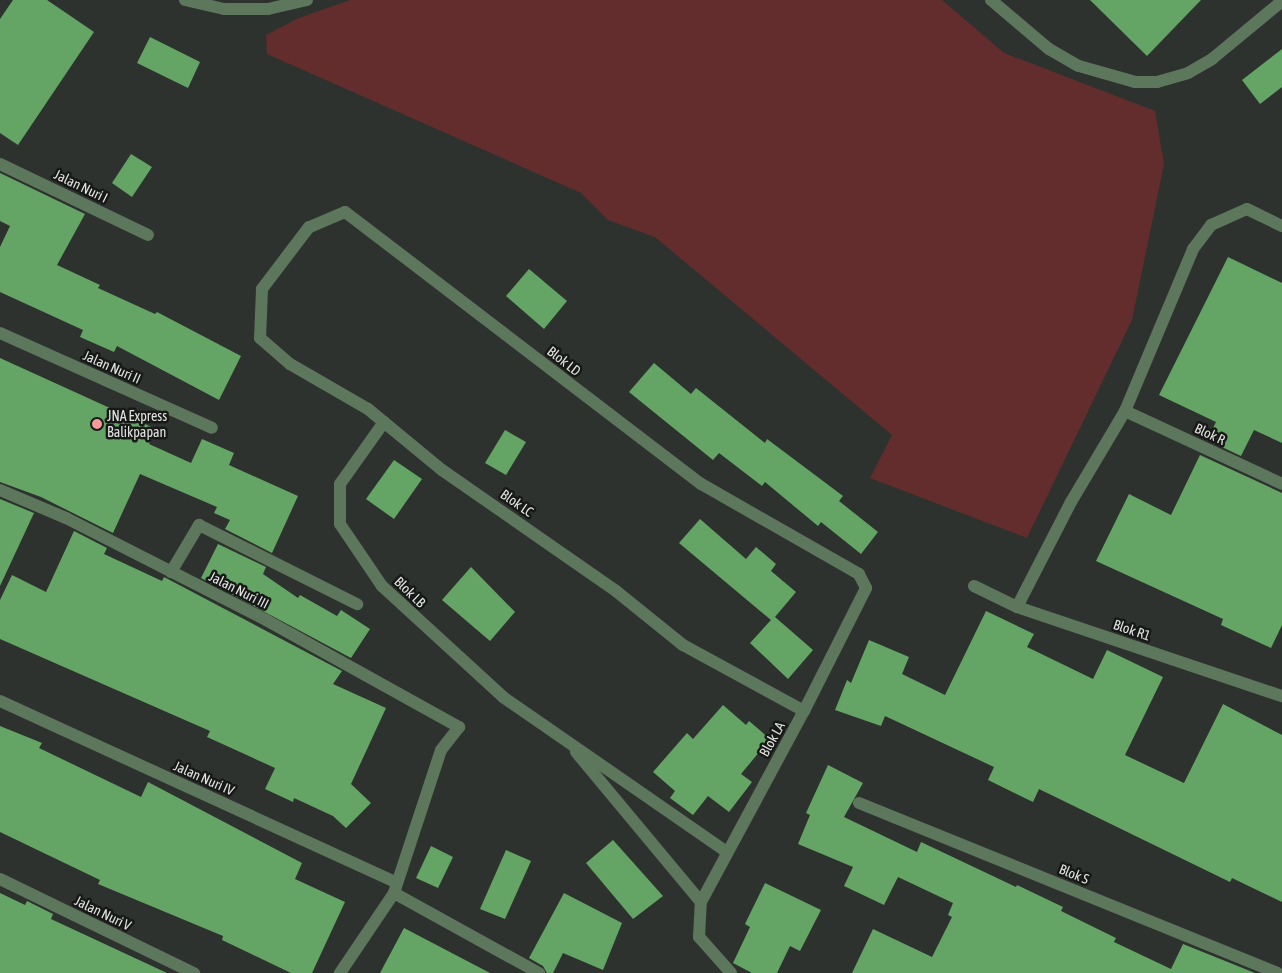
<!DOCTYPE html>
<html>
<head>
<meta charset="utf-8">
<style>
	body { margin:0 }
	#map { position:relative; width:1282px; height:973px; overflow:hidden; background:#2e322e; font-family:"Asap Condensed",sans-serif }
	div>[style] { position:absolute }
	.green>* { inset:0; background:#622d2c }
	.building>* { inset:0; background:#64a566 }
	.minor>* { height:12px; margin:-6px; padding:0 6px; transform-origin:6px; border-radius:6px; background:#5d775d }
	.dots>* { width:14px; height:14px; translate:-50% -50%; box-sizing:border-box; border:2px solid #171917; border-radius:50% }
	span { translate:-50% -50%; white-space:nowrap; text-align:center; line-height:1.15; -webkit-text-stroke:5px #171917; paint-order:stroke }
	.street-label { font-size:14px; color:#e1e3e1 }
	.poi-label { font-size:14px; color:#e1e3e1 }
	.left { translate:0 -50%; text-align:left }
</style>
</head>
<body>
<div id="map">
	<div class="green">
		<div style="clip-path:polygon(350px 0,942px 0,1004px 53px,1155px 111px,1164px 164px,1132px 320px,1027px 538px,870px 478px,892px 435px,655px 237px,608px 220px,581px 193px,267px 54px,266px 35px,299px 18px)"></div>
	</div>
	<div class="building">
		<div style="clip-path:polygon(13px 0,47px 0,94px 32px,18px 145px,0 133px,0 19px)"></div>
		<div style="clip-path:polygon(1090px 0,1201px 0,1147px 56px)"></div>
		<div style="clip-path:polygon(150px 37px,200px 62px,188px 88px,137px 63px)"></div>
		<div style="clip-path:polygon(1282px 49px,1282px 87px,1260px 104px,1242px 80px)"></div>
		<div style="clip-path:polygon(131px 154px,152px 167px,132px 197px,112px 183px)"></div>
		<div style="clip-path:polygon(0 173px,85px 214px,57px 265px,100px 285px,98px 288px,155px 314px,157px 312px,241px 356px,219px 400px,117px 346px,114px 352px,80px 337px,83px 330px,0 292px,0 247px,10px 226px,0 221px)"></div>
		<div style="clip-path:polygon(1228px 257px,1282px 283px,1282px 443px,1254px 430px,1241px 456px,1207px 440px,1216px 422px,1159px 395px)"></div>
		<div style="clip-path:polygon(529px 269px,567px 301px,544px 329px,506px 296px)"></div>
		<div style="clip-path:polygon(0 358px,156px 429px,149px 444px,191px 463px,202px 439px,234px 453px,229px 465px,298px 496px,272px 553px,225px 529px,230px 520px,214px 513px,217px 507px,140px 474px,113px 533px,41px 497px,0 482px)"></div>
		<div style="clip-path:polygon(654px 363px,691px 394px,696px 388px,765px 443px,767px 439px,843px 496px,839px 501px,878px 532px,861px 554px,821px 522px,818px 526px,765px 482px,762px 486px,719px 453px,713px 460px,629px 392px)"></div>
		<div style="clip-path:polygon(505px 430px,526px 442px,506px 475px,485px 463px)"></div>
		<div style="clip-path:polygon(1200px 455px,1282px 493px,1282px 625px,1271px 648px,1221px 625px,1223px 619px,1096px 561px,1129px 494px,1171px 515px)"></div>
		<div style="clip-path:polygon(394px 460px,422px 479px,394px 519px,366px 499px)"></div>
		<div style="clip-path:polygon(0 499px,34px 513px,0 586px)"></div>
		<div style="clip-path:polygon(700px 519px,746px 559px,756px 547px,776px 564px,771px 571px,796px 592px,775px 617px,813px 650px,788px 679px,750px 643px,771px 620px,679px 543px)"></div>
		<div style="clip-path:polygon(74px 531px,107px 548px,104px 554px,162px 581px,164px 577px,342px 671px,333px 684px,386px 708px,351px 784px,371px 803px,346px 828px,333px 816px,294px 798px,293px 802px,265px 789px,275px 768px,207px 737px,210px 731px,0 639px,0 600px,12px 575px,46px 592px)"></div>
		<div style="clip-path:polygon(218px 544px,266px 567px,263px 574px,298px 598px,300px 595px,337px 616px,341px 610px,370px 629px,351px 658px,201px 578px)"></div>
		<div style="clip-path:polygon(471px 567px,515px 612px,490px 641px,442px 600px)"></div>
		<div style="clip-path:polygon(986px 611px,1034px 634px,1027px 647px,1093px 679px,1107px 650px,1163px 677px,1125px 755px,1184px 783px,1223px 704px,1282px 735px,1282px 902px,1232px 878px,1230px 882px,1039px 789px,1033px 802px,988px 780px,994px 767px,885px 716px,881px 726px,835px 710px,847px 680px,851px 683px,869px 640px,909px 657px,902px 674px,945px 695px)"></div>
		<div style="clip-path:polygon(723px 705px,746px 725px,749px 721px,770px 739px,741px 774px,752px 782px,729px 812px,708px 796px,693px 815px,670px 798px,675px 791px,653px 772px,687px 733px,693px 739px)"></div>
		<div style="clip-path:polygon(0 726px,42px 743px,39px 748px,141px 797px,148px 782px,302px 863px,295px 879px,345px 902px,312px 973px,291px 973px,222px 940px,223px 936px,98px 884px,100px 880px,0 832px)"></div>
		<div style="clip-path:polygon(828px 765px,863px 783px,844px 817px,917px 852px,921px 842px,1016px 887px,1017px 885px,1063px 907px,1061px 911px,1116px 938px,1114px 942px,1171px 969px,1183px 944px,1255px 973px,852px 973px,873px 929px,932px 957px,952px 917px,948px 915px,953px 903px,898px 877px,884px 905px,844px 886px,853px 867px,798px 844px,810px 815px,806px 813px)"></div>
		<div style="clip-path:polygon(613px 840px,663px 896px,633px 919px,586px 863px)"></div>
		<div style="clip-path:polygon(431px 846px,453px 857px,438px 888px,416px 878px)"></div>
		<div style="clip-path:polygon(506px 850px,531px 861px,505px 919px,480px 909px)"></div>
		<div style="clip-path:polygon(765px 883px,821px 910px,800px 951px,790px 946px,777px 973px,752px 973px,733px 963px,750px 927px,745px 924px)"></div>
		<div style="clip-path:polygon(0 893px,25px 905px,27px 901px,53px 914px,51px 919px,167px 973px,0 973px)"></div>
		<div style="clip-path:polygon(564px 893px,622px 923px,603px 970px,563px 953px,553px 973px,547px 973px,543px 966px,529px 958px)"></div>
		<div style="clip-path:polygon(404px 928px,490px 973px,380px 973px)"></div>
	</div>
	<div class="minor">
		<div style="left:185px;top:0;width:40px;rotate:13deg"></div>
		<div style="left:224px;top:9px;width:44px"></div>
		<div style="left:268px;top:9px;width:40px;rotate:-13deg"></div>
		<div style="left:991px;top:0;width:76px;rotate:40.2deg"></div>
		<div style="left:1049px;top:49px;width:34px;rotate:30deg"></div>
		<div style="left:1079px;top:66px;width:58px;rotate:15.9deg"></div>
		<div style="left:1135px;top:82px;width:22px"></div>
		<div style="left:1157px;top:82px;width:32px;rotate:-16deg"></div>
		<div style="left:1188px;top:73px;width:28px;rotate:-30deg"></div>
		<div style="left:1212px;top:59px;width:91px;rotate:-39.6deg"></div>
		<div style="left:0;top:164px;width:164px;rotate:25.6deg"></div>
		<div style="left:0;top:333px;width:232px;rotate:24.1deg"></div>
		<div style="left:1125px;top:411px;width:173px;rotate:24.9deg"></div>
		<div style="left:384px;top:422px;width:76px;rotate:125.4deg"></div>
		<div style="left:340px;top:484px;width:40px;rotate:90deg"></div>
		<div style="left:340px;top:524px;width:75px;rotate:55.9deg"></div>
		<div style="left:382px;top:586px;width:164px;rotate:42.5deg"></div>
		<div style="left:503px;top:697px;width:272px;rotate:34.7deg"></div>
		<div style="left:0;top:490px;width:72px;rotate:23deg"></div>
		<div style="left:66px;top:518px;width:225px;rotate:27deg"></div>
		<div style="left:266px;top:620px;width:221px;rotate:29deg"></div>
		<div style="left:459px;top:727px;width:29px;rotate:128deg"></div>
		<div style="left:441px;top:750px;width:151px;rotate:108.2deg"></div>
		<div style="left:394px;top:893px;width:97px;rotate:124deg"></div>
		<div style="left:171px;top:572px;width:55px;rotate:-59.2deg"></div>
		<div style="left:199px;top:525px;width:177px;rotate:26.6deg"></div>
		<div style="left:974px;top:586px;width:48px;rotate:26deg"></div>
		<div style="left:1017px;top:607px;width:280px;rotate:18.6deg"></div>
		<div style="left:1017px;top:607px;width:118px;rotate:-62.8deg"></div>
		<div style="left:1071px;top:502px;width:106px;rotate:-59.3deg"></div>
		<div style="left:1125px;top:411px;width:176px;rotate:-67.2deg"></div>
		<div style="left:1193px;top:249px;width:30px;rotate:-53deg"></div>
		<div style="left:1211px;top:225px;width:39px;rotate:-24deg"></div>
		<div style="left:1247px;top:209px;width:39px;rotate:26deg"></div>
		<div style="left:0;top:701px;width:435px;rotate:24.6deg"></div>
		<div style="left:576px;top:752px;width:195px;rotate:50.2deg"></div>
		<div style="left:859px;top:803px;width:451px;rotate:22.1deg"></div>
		<div style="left:0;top:879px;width:216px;rotate:25.9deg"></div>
		<div style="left:394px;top:893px;width:166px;rotate:28.9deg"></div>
		<div style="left:731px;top:973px;width:48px;rotate:-131.6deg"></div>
		<div style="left:699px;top:937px;width:35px;rotate:-87deg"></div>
		<div style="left:701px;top:902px;width:217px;rotate:-61.7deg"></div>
		<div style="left:804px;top:711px;width:138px;rotate:-63.2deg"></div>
		<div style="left:866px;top:588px;width:16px;rotate:-117deg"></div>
		<div style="left:859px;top:574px;width:182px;rotate:-150.3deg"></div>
		<div style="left:701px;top:484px;width:448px;rotate:-142.6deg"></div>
		<div style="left:345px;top:212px;width:39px;rotate:157deg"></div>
		<div style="left:309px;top:227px;width:78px;rotate:127.2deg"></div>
		<div style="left:262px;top:289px;width:49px;rotate:92.3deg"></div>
		<div style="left:260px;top:338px;width:40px;rotate:41deg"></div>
		<div style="left:290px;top:364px;width:90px;rotate:30deg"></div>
		<div style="left:368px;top:409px;width:96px;rotate:39.5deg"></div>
		<div style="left:442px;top:470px;width:212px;rotate:34.8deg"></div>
		<div style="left:616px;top:591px;width:86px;rotate:38.9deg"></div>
		<div style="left:683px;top:645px;width:138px;rotate:28.6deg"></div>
	</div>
	<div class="dots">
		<div style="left:97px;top:424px;background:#f59b97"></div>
	</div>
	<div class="street-label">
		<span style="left:81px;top:186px;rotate:26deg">Jalan Nuri I</span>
		<span style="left:564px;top:361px;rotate:38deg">Blok LD</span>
		<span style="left:112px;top:367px;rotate:24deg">Jalan Nuri II</span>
		<span style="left:1210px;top:434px;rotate:25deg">Blok R</span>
		<span style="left:517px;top:503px;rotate:35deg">Blok LC</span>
		<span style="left:239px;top:590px;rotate:27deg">Jalan Nuri III</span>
		<span style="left:410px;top:592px;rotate:44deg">Blok LB</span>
		<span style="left:1132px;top:630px;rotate:19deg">Blok R1</span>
		<span style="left:772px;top:739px;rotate:-61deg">Blok LA</span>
		<span style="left:204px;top:778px;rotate:24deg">Jalan Nuri IV</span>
		<span style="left:1074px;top:874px;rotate:22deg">Blok S</span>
		<span style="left:103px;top:913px;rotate:26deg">Jalan Nuri V</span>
	</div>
	<div class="poi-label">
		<span class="left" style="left:107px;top:424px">JNA Express<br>Balikpapan</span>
	</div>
</div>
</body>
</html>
